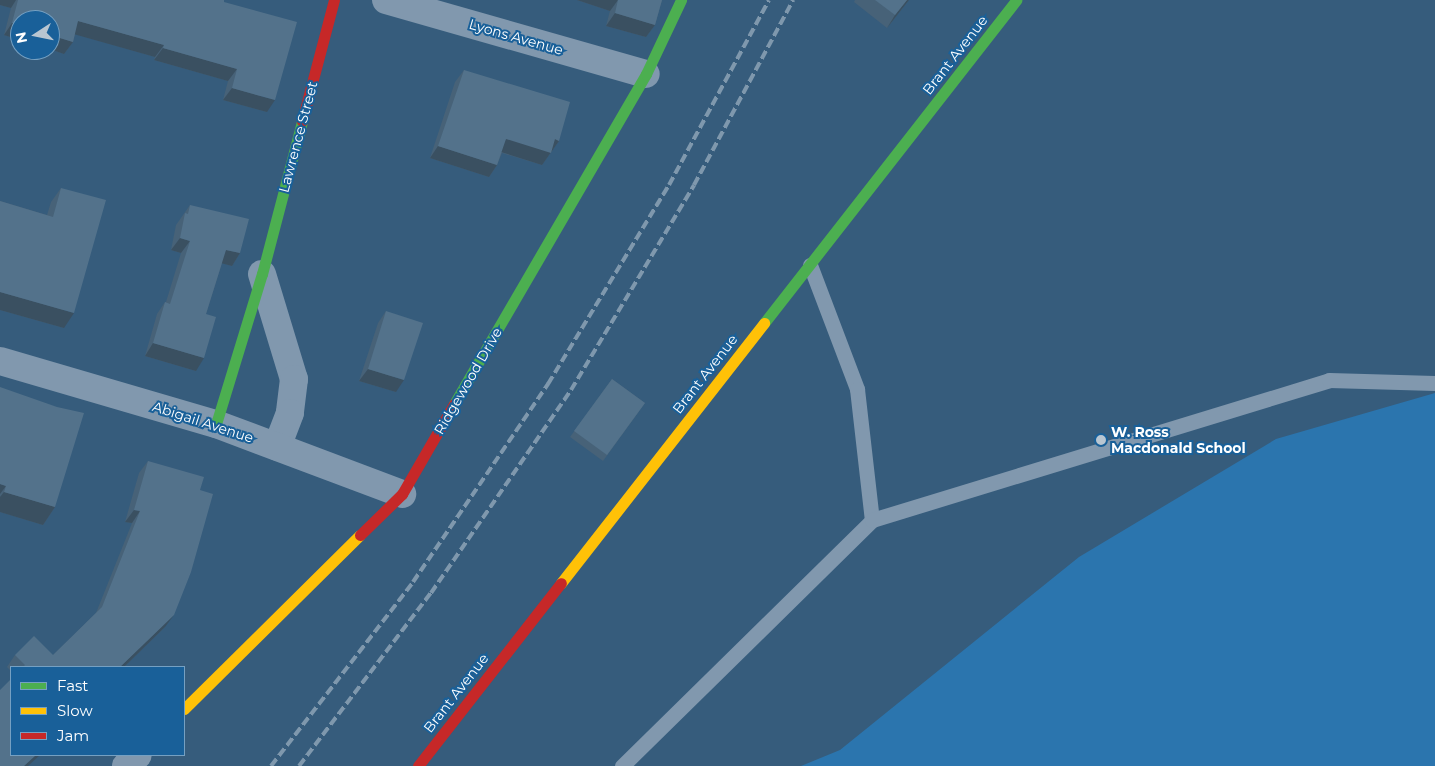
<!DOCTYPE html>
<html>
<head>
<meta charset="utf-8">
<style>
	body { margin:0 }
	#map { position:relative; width:1435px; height:766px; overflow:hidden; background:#365c7c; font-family:Montserrat,sans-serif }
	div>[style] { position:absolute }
	.green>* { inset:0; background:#2b75ae }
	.lane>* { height:15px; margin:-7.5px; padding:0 7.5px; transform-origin:7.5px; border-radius:7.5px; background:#8198ae }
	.street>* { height:28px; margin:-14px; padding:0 14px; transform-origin:14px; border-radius:14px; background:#8198ae }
	.fast>* { height:11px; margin:-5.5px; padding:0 5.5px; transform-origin:5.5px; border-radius:5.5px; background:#4caf50 }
	.slow>* { height:11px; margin:-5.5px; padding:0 5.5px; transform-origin:5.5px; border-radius:5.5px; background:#ffc107 }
	.jam>* { height:11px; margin:-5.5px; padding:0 5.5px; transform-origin:5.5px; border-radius:5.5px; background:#c62828 }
	.rail>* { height:4px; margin-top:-2px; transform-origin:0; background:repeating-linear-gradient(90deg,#7f98ad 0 9px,transparent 0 13px) }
	.wall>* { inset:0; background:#476278 }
	.shaded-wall>* { inset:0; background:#3a5061 }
	.building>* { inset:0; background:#53728b }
	.dots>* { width:14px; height:14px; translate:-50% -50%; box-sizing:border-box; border:2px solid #196099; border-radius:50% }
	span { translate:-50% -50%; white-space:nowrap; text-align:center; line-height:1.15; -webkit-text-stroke:4px #196099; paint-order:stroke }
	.street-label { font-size:14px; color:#fff }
	.poi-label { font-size:14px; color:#fff; font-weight:700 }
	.left { translate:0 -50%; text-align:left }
	.legend { position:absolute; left:10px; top:666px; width:175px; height:90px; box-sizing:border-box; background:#196099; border:1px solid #75a0c2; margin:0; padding:6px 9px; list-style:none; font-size:15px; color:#fff }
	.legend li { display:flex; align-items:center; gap:10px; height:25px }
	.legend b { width:25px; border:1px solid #75a0c2 }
	.north { position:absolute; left:10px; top:10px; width:50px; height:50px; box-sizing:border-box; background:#196099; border:1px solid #75a0c2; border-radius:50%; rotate:259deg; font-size:14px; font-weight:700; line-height:20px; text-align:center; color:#fff }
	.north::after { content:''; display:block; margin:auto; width:18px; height:22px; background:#b9c6d1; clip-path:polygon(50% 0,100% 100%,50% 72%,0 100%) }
</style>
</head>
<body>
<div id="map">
	<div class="green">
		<div style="clip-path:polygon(1435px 393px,1435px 766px,801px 766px,840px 750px,1079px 557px,1276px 439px)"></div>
	</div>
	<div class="lane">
		<div style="left:810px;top:265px;width:133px;rotate:69.2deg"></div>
		<div style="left:857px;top:389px;width:132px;rotate:83.5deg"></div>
		<div style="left:622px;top:766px;width:351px;rotate:-44.5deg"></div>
		<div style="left:872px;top:520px;width:478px;rotate:-17deg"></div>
		<div style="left:1329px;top:380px;width:106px;rotate:1.6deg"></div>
	</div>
	<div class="street">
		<div style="left:386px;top:0;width:270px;rotate:15.9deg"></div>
		<div style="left:262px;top:274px;width:110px;rotate:73.1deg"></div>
		<div style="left:294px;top:379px;width:34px;rotate:97deg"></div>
		<div style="left:290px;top:413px;width:36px;rotate:111deg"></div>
		<div style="left:0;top:361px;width:225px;rotate:16.3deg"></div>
		<div style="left:216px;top:424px;width:199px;rotate:20.6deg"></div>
		<div style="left:126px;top:766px;width:16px;rotate:-43deg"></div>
	</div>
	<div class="fast">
		<div style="left:764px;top:323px;width:410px;rotate:-52deg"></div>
		<div style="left:454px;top:404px;width:382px;rotate:-59.8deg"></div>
		<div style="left:646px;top:74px;width:82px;rotate:-64.7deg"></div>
		<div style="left:216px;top:424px;width:157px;rotate:-73deg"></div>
		<div style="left:262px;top:274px;width:158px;rotate:-75.3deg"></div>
	</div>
	<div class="slow">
		<div style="left:561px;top:583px;width:330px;rotate:-52deg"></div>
		<div style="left:184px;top:709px;width:247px;rotate:-44.7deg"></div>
	</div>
	<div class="jam">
		<div style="left:302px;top:121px;width:125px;rotate:-75.2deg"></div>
		<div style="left:360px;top:535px;width:59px;rotate:-44.3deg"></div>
		<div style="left:402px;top:494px;width:104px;rotate:-60deg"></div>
		<div style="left:418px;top:766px;width:232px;rotate:-52deg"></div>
	</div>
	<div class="rail">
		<div style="left:271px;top:766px;width:232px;rotate:-52.3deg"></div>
		<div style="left:413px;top:582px;width:240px;rotate:-55.7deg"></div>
		<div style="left:548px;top:384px;width:233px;rotate:-58.7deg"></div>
		<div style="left:669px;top:185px;width:210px;rotate:-61.6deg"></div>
		<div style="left:299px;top:766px;width:218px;rotate:-52.7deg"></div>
		<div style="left:431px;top:593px;width:247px;rotate:-55.4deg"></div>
		<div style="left:571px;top:390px;width:239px;rotate:-59deg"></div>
		<div style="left:694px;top:185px;width:210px;rotate:-61.8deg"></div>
	</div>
	<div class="wall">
		<div style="clip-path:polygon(0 0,224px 0,224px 2px,267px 112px,223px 100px,228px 81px,154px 60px,155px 57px,75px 34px,73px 42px,64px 54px,50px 49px,50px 20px,20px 20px,20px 40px,4px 35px,11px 8px,0 5px)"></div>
		<div style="clip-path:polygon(577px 0,662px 0,655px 25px,646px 37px,606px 26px,610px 11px)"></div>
		<div style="clip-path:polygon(855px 0,909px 0,887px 28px,854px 2px)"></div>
		<div style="clip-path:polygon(464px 70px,559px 141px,542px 165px,502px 153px,497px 165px,489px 177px,430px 158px,455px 82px)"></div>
		<div style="clip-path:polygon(61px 188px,64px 328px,0 310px,0 201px,47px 215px,51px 202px)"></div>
		<div style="clip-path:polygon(190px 205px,240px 253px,232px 266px,222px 263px,206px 314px,196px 371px,145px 356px,157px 314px,165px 302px,166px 302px,181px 253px,171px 250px,176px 225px)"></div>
		<div style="clip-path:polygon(386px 311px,396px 392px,359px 381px,378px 323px)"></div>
		<div style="clip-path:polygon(612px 379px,645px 403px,603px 461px,570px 437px)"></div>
		<div style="clip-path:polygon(0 387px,55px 507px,43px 525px,0 512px)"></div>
		<div style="clip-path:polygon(148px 461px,200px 490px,165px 627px,124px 667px,11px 667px,11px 671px,7px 667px,15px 655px,53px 655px,96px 613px,132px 523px,125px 522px,139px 473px)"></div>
	</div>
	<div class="shaded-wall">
		<div style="clip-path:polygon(0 0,16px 0,11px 8px,0 5px)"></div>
		<div style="clip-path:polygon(577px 0,618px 0,610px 11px)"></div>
		<div style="clip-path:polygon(907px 0,909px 0,887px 28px,895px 15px)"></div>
		<div style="clip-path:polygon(615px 13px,655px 25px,646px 37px,606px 26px)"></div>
		<div style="clip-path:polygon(78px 21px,164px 45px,155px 57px,70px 33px)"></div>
		<div style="clip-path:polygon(12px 23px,20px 25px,20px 40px,4px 35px)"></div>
		<div style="clip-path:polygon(50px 35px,73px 42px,64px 54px,50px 49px)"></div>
		<div style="clip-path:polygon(163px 48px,237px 69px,228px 81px,154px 60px)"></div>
		<div style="clip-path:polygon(232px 88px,275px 100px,267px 112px,223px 100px)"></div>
		<div style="clip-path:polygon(506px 139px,555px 139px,559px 141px,542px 165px,498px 151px)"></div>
		<div style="clip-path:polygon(438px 146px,497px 165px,489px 177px,430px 158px)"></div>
		<div style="clip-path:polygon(180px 238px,190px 241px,181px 253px,171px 250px)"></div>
		<div style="clip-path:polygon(226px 250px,240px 253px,232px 266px,217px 262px)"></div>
		<div style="clip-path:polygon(0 292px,74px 313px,64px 328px,0 310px)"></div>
		<div style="clip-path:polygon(153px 343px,204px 358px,196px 371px,145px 356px)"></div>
		<div style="clip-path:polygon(368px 369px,404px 380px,396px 392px,359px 381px)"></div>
		<div style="clip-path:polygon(0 484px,6px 486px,0 494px)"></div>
		<div style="clip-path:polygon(4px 492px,55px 507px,43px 525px,0 512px,0 497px)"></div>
		<div style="clip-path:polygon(134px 510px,140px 511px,132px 523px,125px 522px)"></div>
		<div style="clip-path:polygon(174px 615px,165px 627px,124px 667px,120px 667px)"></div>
		<div style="clip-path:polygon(36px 755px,40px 755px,28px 766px,24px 766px)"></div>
	</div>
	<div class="building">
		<div style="clip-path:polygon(18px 0,224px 0,224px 2px,297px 22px,275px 100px,232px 88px,237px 69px,163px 48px,164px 45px,78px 21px,73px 42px,50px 35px,50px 20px,20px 20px,20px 25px,12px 23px)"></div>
		<div style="clip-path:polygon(618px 0,662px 0,655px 25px,615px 13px)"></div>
		<div style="clip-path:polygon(875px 0,907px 0,895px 15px)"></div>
		<div style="clip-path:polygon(464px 70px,570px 102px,559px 141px,555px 139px,551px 153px,506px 139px,497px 165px,438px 146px)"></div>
		<div style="clip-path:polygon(61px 188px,106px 200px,74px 313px,0 292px,0 201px,53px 217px)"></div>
		<div style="clip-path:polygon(190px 205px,249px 219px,240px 253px,226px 250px,206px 314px,216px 317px,204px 358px,153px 343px,165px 302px,170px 304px,190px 241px,180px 238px,185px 213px,188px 214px)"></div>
		<div style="clip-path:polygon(386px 311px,423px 323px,404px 380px,368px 369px)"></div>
		<div style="clip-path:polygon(612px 379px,645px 403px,607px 455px,574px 431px)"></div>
		<div style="clip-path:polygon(0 387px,57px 407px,84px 413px,55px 507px,4px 492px,6px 486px,0 484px)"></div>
		<div style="clip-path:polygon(148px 461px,204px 477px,200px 490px,213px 494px,191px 572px,174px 615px,120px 667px,23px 667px,25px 665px,15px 655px,34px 636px,53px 655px,102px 607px,140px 511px,134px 510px)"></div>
		<div style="clip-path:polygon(11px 679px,11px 755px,36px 755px,24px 766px,0 766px,0 690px)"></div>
	</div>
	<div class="dots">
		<div style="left:1101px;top:440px;background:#b9c6d1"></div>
	</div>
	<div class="street-label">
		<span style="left:516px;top:37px;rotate:16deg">Lyons Avenue</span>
		<span style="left:955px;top:55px;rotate:-52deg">Brant Avenue</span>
		<span style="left:298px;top:137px;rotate:-75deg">Lawrence Street</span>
		<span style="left:705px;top:374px;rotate:-52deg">Brant Avenue</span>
		<span style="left:468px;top:381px;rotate:-60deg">Ridgewood Drive</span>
		<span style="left:203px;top:422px;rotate:18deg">Abigail Avenue</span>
		<span style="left:456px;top:693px;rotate:-52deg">Brant Avenue</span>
	</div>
	<div class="poi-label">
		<span class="left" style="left:1111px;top:440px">W. Ross<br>Macdonald School</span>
	</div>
	<ul class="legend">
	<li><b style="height:6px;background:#4caf50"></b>Fast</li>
	<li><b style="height:6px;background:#ffc107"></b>Slow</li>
	<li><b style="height:6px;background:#c62828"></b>Jam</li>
	</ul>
	<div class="north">N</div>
</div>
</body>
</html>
